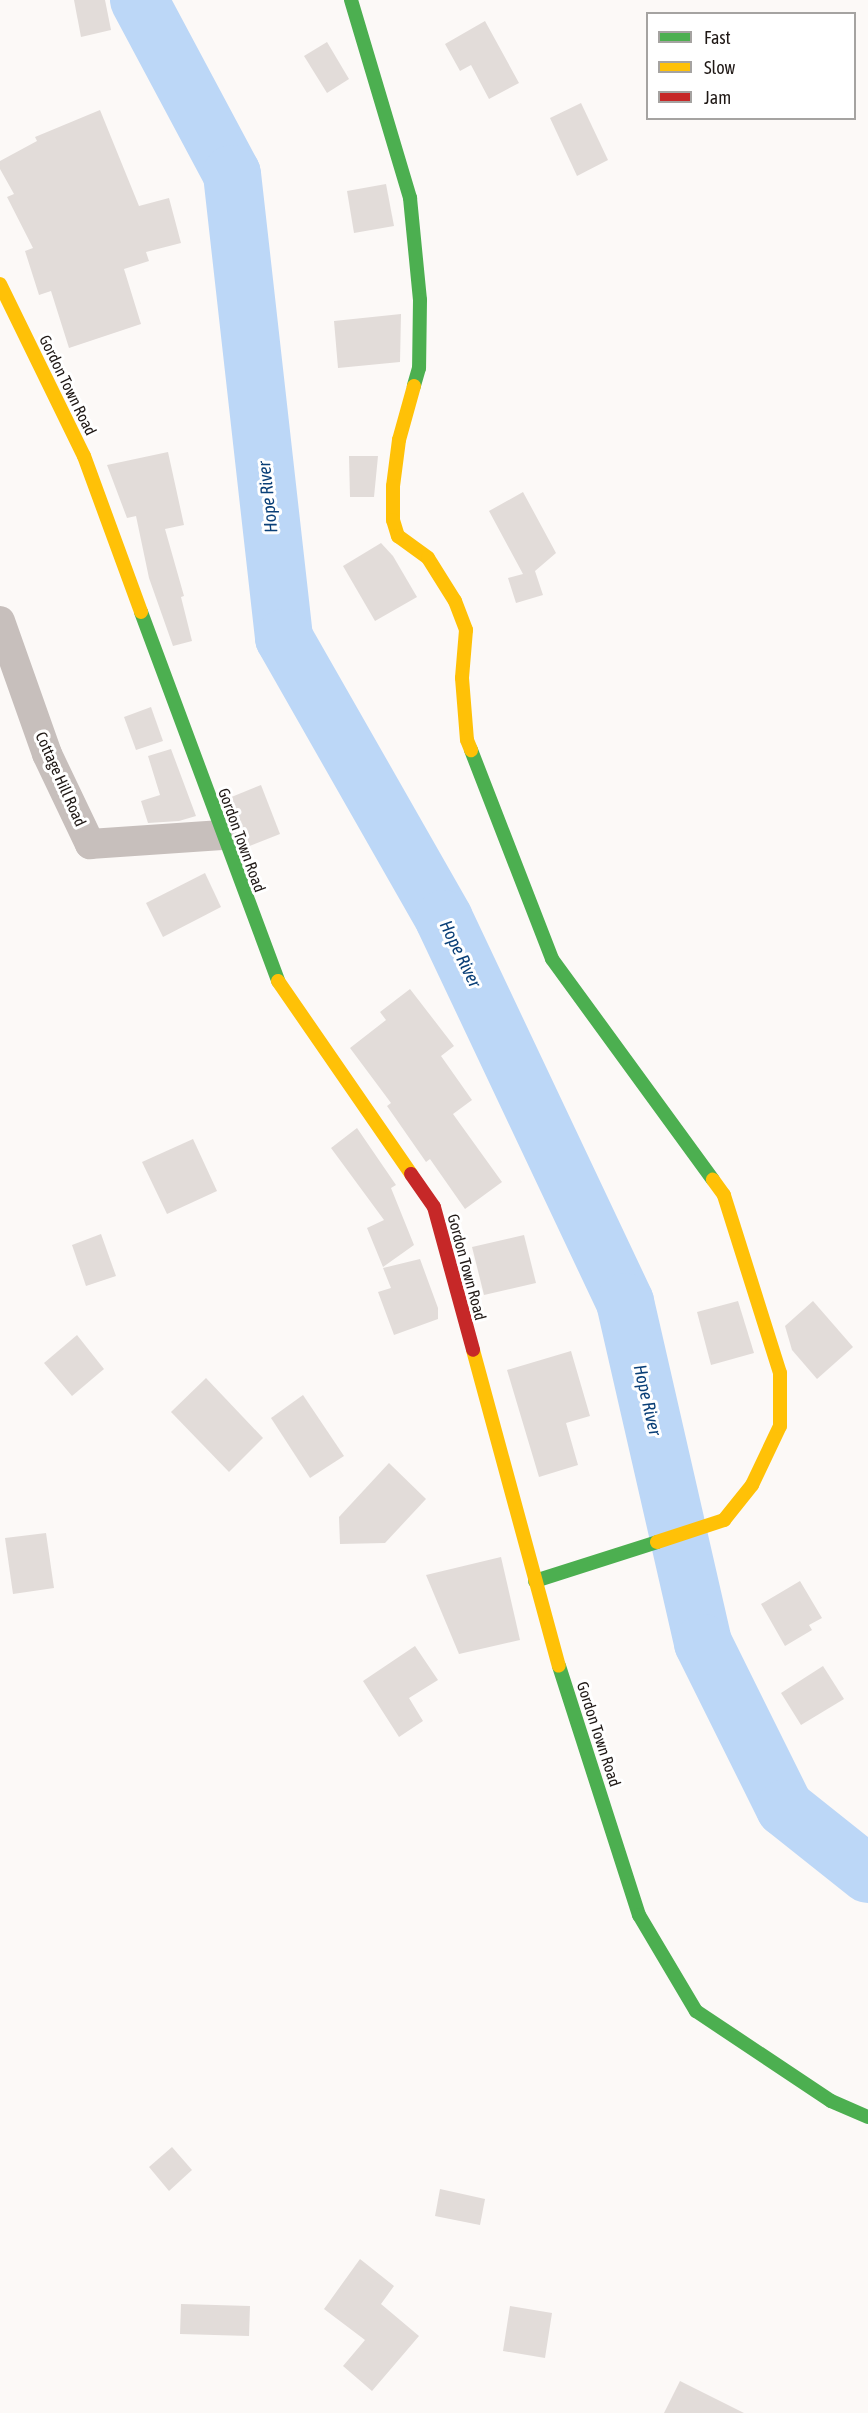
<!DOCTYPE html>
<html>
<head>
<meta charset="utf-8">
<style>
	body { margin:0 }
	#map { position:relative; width:868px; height:2413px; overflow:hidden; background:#fcf9f7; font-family:"Asap Condensed",sans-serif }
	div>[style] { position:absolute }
	.river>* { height:58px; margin:-29px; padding:0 29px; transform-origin:29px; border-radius:29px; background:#bcd7f7 }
	.building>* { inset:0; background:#e2dcd9 }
	.street>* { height:30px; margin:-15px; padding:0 15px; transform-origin:15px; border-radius:15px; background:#c7bfbc }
	.fast>* { height:14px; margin:-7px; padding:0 7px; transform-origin:7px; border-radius:7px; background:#4caf50 }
	.slow>* { height:14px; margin:-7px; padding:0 7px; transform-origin:7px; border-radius:7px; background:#ffc107 }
	.jam>* { height:14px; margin:-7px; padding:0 7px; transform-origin:7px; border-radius:7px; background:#c62828 }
	span { translate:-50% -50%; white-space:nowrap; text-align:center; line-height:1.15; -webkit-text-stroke:6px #fff; paint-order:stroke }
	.street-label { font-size:16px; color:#1f1815 }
	.water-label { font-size:18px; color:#0a3f77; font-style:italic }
	.legend { position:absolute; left:646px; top:12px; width:210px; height:108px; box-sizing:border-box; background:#fff; border:2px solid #a5a3a1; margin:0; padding:8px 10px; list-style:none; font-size:18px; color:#1f1815 }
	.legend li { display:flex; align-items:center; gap:12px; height:30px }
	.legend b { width:30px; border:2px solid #a5a3a1 }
</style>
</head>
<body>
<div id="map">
	<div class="river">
		<div style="left:139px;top:0;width:197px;rotate:61.9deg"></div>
		<div style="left:232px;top:174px;width:467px;rotate:83.6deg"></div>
		<div style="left:284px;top:638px;width:323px;rotate:60.3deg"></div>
		<div style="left:444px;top:919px;width:424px;rotate:64.7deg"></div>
		<div style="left:625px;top:1302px;width:350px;rotate:77.1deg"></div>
		<div style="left:703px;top:1643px;width:184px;rotate:63.6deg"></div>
		<div style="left:785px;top:1808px;width:106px;rotate:38.5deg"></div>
	</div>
	<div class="building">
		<div style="clip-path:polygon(74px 0,105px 0,111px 30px,81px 37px)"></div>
		<div style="clip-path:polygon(485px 21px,519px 83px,489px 99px,471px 65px,460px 71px,445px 44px)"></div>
		<div style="clip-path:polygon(327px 42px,349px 79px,327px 93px,304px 56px)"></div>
		<div style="clip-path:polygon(581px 103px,608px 160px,577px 176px,550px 118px)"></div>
		<div style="clip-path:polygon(100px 110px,139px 206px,169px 198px,181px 243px,146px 252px,149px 261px,124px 269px,141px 324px,69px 348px,51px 291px,39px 295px,25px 251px,33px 248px,7px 197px,14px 194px,0 169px,0 161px,37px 141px,35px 137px)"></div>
		<div style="clip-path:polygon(386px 184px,394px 226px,354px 233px,347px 191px)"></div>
		<div style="clip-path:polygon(401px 314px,400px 362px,338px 368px,334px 321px)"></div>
		<div style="clip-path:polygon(168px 452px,184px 525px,165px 529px,184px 596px,181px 597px,192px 641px,173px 646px,149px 578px,136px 516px,127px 518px,107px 465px)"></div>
		<div style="clip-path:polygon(349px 456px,378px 456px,374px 497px,350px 497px)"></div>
		<div style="clip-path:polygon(523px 492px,556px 553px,535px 571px,543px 595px,516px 603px,508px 578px,523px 574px,489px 511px)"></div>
		<div style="clip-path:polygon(381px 543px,393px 556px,417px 597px,375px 621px,343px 566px)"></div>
		<div style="clip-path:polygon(151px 707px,163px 741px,136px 750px,124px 717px)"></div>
		<div style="clip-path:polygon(171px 749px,196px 816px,179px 821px,148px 823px,141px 801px,160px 795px,148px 756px)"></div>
		<div style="clip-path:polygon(261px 785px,280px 834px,247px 847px,229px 798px)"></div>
		<div style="clip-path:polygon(205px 873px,221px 907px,163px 937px,146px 903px)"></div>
		<div style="clip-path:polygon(410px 989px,454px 1046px,441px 1056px,472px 1100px,453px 1114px,502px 1182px,465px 1209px,430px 1159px,426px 1162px,387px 1106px,391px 1103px,350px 1048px,386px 1020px,380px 1012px)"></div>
		<div style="clip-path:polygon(357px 1128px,396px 1185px,391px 1188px,414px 1245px,383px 1267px,367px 1228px,384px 1220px,331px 1148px)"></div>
		<div style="clip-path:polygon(193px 1139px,217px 1191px,167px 1214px,142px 1162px)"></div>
		<div style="clip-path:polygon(101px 1234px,116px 1276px,86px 1286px,72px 1245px)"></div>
		<div style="clip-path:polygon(524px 1235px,536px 1283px,484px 1295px,472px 1247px)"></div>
		<div style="clip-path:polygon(420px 1259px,438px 1308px,438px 1319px,394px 1335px,378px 1292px,391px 1288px,383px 1268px)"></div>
		<div style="clip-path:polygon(738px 1301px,754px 1353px,711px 1365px,697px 1312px)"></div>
		<div style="clip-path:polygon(813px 1301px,853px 1347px,817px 1379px,792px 1350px,785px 1326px)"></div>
		<div style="clip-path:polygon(77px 1335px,104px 1369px,72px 1396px,44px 1363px)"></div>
		<div style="clip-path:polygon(571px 1351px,590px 1416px,566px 1423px,578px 1465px,539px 1477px,507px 1370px)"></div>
		<div style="clip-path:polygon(206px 1378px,263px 1438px,229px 1472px,171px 1412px)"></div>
		<div style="clip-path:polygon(303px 1395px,344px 1456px,310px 1478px,271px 1418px)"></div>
		<div style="clip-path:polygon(389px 1463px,426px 1499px,385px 1543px,340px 1544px,339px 1517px)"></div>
		<div style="clip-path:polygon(46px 1533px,54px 1588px,13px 1594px,5px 1538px)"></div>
		<div style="clip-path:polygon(501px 1557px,520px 1640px,459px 1654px,426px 1575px)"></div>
		<div style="clip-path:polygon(800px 1581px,822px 1618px,809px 1625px,812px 1630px,785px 1646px,761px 1604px)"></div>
		<div style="clip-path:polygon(415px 1646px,438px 1680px,409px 1698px,423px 1721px,399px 1737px,363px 1681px)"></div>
		<div style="clip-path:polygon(823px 1666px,844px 1699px,801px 1725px,781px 1693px)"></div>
		<div style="clip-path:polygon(172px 2147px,192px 2170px,169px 2191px,149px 2167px)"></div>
		<div style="clip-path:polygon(440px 2189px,485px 2199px,480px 2225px,435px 2216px)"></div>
		<div style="clip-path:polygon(360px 2259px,394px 2286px,381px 2304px,419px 2336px,372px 2391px,343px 2366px,365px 2340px,324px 2309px)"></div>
		<div style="clip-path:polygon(181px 2304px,250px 2306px,249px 2336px,180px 2334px)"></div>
		<div style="clip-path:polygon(510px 2306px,552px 2313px,545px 2358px,503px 2351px)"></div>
		<div style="clip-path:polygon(680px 2381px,744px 2413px,664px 2413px)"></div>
	</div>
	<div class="street">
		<div style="left:0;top:621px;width:141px;rotate:70.5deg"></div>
		<div style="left:47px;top:754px;width:100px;rotate:64.5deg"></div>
		<div style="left:90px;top:844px;width:132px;rotate:-3.9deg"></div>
	</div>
	<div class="fast">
		<div style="left:351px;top:0;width:207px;rotate:73.4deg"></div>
		<div style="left:410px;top:198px;width:102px;rotate:84.4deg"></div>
		<div style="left:420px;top:300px;width:68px;rotate:90.8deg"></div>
		<div style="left:419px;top:368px;width:19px;rotate:106deg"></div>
		<div style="left:141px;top:612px;width:394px;rotate:69.6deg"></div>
		<div style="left:471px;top:750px;width:224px;rotate:68.8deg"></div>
		<div style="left:552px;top:959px;width:273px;rotate:53.9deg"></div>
		<div style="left:535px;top:1581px;width:128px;rotate:-17.7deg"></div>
		<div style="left:559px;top:1666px;width:262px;rotate:72.2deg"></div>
		<div style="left:639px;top:1915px;width:112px;rotate:59.3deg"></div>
		<div style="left:696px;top:2011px;width:162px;rotate:33.7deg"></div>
		<div style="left:831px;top:2101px;width:40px;rotate:23.4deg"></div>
	</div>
	<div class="slow">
		<div style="left:0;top:284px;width:191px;rotate:64deg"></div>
		<div style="left:84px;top:456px;width:166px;rotate:69.9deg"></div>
		<div style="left:414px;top:386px;width:56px;rotate:105.5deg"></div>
		<div style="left:399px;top:440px;width:46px;rotate:97.4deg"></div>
		<div style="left:393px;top:486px;width:34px;rotate:90deg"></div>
		<div style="left:393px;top:520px;width:17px;rotate:73deg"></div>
		<div style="left:398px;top:536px;width:37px;rotate:36deg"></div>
		<div style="left:428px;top:558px;width:51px;rotate:57.9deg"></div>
		<div style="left:455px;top:601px;width:31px;rotate:69deg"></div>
		<div style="left:466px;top:630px;width:48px;rotate:94.8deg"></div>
		<div style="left:462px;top:678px;width:62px;rotate:85.4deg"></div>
		<div style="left:467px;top:740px;width:11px;rotate:68deg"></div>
		<div style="left:278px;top:981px;width:234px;rotate:55.4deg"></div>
		<div style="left:473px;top:1350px;width:327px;rotate:74.8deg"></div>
		<div style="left:657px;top:1542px;width:71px;rotate:-18.2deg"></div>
		<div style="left:724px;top:1520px;width:45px;rotate:-51.3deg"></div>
		<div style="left:752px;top:1485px;width:65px;rotate:-64.6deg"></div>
		<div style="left:780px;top:1426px;width:53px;rotate:-90deg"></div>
		<div style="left:780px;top:1373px;width:187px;rotate:-107.5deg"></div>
		<div style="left:724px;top:1195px;width:19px;rotate:-126deg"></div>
	</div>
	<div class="jam">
		<div style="left:411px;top:1174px;width:40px;rotate:55.1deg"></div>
		<div style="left:434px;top:1207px;width:148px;rotate:74.7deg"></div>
	</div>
	<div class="street-label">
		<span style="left:68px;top:385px;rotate:64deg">Gordon Town Road</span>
		<span style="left:61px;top:779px;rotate:66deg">Cottage Hill Road</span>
		<span style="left:242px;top:840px;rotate:70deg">Gordon Town Road</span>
		<span style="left:467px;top:1267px;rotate:75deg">Gordon Town Road</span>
		<span style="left:599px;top:1734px;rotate:72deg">Gordon Town Road</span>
	</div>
	<div class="water-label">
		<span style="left:268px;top:497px;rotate:-96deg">Hope River</span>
		<span style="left:460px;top:954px;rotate:64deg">Hope River</span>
		<span style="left:647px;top:1400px;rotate:77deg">Hope River</span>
	</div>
	<ul class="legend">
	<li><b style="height:8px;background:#4caf50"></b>Fast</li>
	<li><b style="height:8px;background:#ffc107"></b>Slow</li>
	<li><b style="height:8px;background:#c62828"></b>Jam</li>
	</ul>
</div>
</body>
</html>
